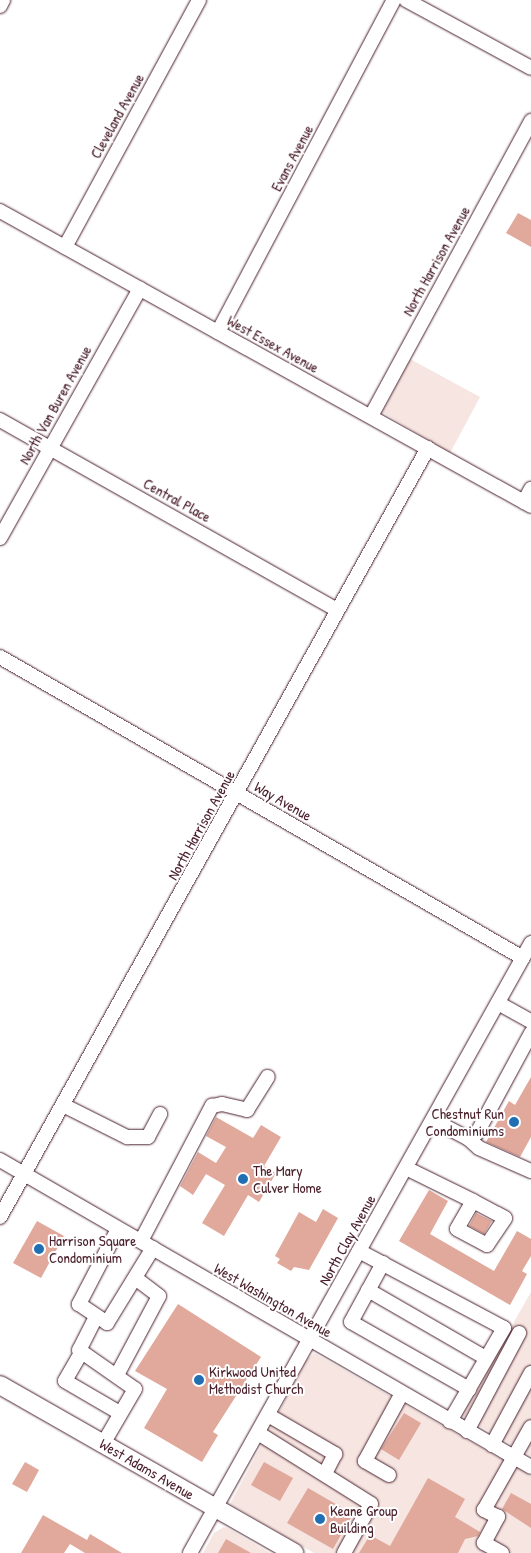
<!DOCTYPE html>
<html>
<head>
<meta charset="utf-8">
<style>
	body { margin:0 }
	#map { position:relative; width:531px; height:1553px; overflow:hidden; background:#fff; font-family:"Patrick Hand",sans-serif }
	div>[style] { position:absolute }
	.built>* { inset:0; background:#f6e5e1 }
	.building>* { inset:0; background:#e1a89c }
	.roads { filter:drop-shadow(0 0 1px #4a1f2b) drop-shadow(0 0 1px #4a1f2b) }
	.minor>* { height:14px; margin:-7px; padding:0 7px; transform-origin:7px; border-radius:7px; background:#fff }
	.major>* { height:18px; margin:-9px; padding:0 9px; transform-origin:9px; border-radius:9px; background:#fff }
	.dots>* { width:14px; height:14px; translate:-50% -50%; box-sizing:border-box; border:2px solid #fff; border-radius:50% }
	span { translate:-50% -50%; white-space:nowrap; text-align:center; line-height:1.15; -webkit-text-stroke:4px #fff; paint-order:stroke }
	.street-label { font-size:15px; color:#4a1f2b }
	.poi-label { font-size:15px; color:#4a1f2b }
	.right { translate:-100% -50%; text-align:right }
	.left { translate:0 -50%; text-align:left }
</style>
</head>
<body>
<div id="map">
	<div class="built">
		<div style="clip-path:polygon(410px 359px,480px 397px,450px 453px,382px 412px)"></div>
		<div style="clip-path:polygon(531px 1292px,531px 1456px,461px 1415px)"></div>
		<div style="clip-path:polygon(314px 1353px,531px 1476px,531px 1553px,314px 1553px,230px 1504px,306px 1361px)"></div>
		<div style="clip-path:polygon(224px 1527px,229px 1529px,270px 1553px,203px 1553px,214px 1533px)"></div>
	</div>
	<div class="building">
		<div style="clip-path:polygon(518px 213px,531px 220px,531px 247px,506px 233px)"></div>
		<div style="clip-path:polygon(531px 1077px,531px 1137px,520px 1157px,486px 1142px,509px 1101px,515px 1105px)"></div>
		<div style="clip-path:polygon(216px 1117px,253px 1138px,261px 1125px,281px 1137px,264px 1166px,276px 1173px,259px 1202px,248px 1195px,224px 1236px,202px 1223px,225px 1185px,206px 1174px,193px 1195px,180px 1186px,198px 1152px,216px 1163px,226px 1147px,206px 1136px)"></div>
		<div style="clip-path:polygon(429px 1190px,448px 1201px,430px 1234px,494px 1271px,517px 1231px,531px 1239px,531px 1256px,522px 1271px,527px 1274px,510px 1305px,399px 1241px)"></div>
		<div style="clip-path:polygon(323px 1209px,338px 1218px,309px 1270px,294px 1267px,291px 1271px,277px 1263px,280px 1259px,275px 1256px,299px 1212px,316px 1222px)"></div>
		<div style="clip-path:polygon(476px 1213px,492px 1221px,484px 1234px,469px 1226px)"></div>
		<div style="clip-path:polygon(37px 1221px,64px 1236px,41px 1278px,13px 1263px)"></div>
		<div style="clip-path:polygon(178px 1304px,261px 1357px,213px 1432px,218px 1435px,202px 1462px,144px 1428px,167px 1389px,135px 1371px)"></div>
		<div style="clip-path:polygon(404px 1413px,421px 1423px,399px 1460px,381px 1449px)"></div>
		<div style="clip-path:polygon(25px 1462px,39px 1470px,27px 1492px,12px 1484px)"></div>
		<div style="clip-path:polygon(264px 1462px,293px 1478px,280px 1501px,251px 1485px)"></div>
		<div style="clip-path:polygon(428px 1478px,465px 1499px,455px 1517px,480px 1532px,478px 1536px,465px 1539px,458px 1553px,359px 1553px,370px 1535px,390px 1546px)"></div>
		<div style="clip-path:polygon(308px 1488px,353px 1514px,333px 1549px,287px 1523px)"></div>
		<div style="clip-path:polygon(511px 1493px,531px 1504px,531px 1528px,502px 1509px)"></div>
		<div style="clip-path:polygon(43px 1515px,87px 1540px,90px 1534px,122px 1553px,85px 1553px,70px 1544px,64px 1553px,21px 1553px)"></div>
		<div style="clip-path:polygon(226px 1539px,251px 1553px,218px 1553px)"></div>
	</div>
	<div class="roads">
		<div class="minor">
			<div style="left:406px;top:0;width:142px;rotate:28.5deg"></div>
			<div style="left:0;top:6px;width:7px;rotate:-63deg"></div>
			<div style="left:0;top:211px;width:607px;rotate:29.05deg"></div>
			<div style="left:65px;top:247px;width:281px;rotate:-61.5deg"></div>
			<div style="left:218px;top:332px;width:376px;rotate:-62.1deg"></div>
			<div style="left:371px;top:416px;width:336px;rotate:-61.5deg"></div>
			<div style="left:0;top:420px;width:387px;rotate:29.4deg"></div>
			<div style="left:524px;top:502px;width:15px;rotate:-62deg"></div>
			<div style="left:0;top:538px;width:286px;rotate:-60.7deg"></div>
			<div style="left:0;top:657px;width:603px;rotate:29.92deg"></div>
			<div style="left:498px;top:1003px;width:38px;rotate:29deg"></div>
			<div style="left:63px;top:1105px;width:72px;rotate:26.6deg"></div>
			<div style="left:127px;top:1137px;width:21px"></div>
			<div style="left:148px;top:1137px;width:26px;rotate:-62deg"></div>
			<div style="left:433px;top:1120px;width:41px;rotate:27.8deg"></div>
			<div style="left:469px;top:1139px;width:10px;rotate:-37deg"></div>
			<div style="left:477px;top:1133px;width:114px;rotate:-61.6deg"></div>
			<div style="left:469px;top:1139px;width:13px;rotate:42deg"></div>
			<div style="left:479px;top:1148px;width:57px;rotate:23.9deg"></div>
			<div style="left:0;top:1160px;width:613px;rotate:30.03deg"></div>
			<div style="left:406px;top:1168px;width:75px;rotate:26.2deg"></div>
			<div style="left:473px;top:1201px;width:32px;rotate:120deg"></div>
			<div style="left:457px;top:1229px;width:34px;rotate:28deg"></div>
			<div style="left:487px;top:1245px;width:32px;rotate:-56deg"></div>
			<div style="left:505px;top:1218px;width:36px;rotate:-152deg"></div>
			<div style="left:0;top:1217px;width:880px;rotate:-60.9deg"></div>
			<div style="left:118px;top:1229px;width:85px;rotate:117.5deg"></div>
			<div style="left:79px;top:1304px;width:34px;rotate:34deg"></div>
			<div style="left:107px;top:1323px;width:88px;rotate:-58.5deg"></div>
			<div style="left:141px;top:1241px;width:153px;rotate:-62.3deg"></div>
			<div style="left:212px;top:1106px;width:10px;rotate:-11deg"></div>
			<div style="left:222px;top:1104px;width:26px;rotate:13deg"></div>
			<div style="left:247px;top:1110px;width:39px;rotate:-58deg"></div>
			<div style="left:359px;top:1251px;width:164px;rotate:28deg"></div>
			<div style="left:504px;top:1328px;width:108px;rotate:120.1deg"></div>
			<div style="left:383px;top:1263px;width:67px;rotate:118.5deg"></div>
			<div style="left:351px;top:1322px;width:136px;rotate:29.6deg"></div>
			<div style="left:368px;top:1290px;width:136px;rotate:30deg"></div>
			<div style="left:96px;top:1317px;width:37px;rotate:117deg"></div>
			<div style="left:79px;top:1350px;width:68px;rotate:34.9deg"></div>
			<div style="left:135px;top:1389px;width:64px;rotate:120.2deg"></div>
			<div style="left:81px;top:1353px;width:32px;rotate:120deg"></div>
			<div style="left:65px;top:1381px;width:64px;rotate:30.2deg"></div>
			<div style="left:117px;top:1375px;width:89px;rotate:-62deg"></div>
			<div style="left:159px;top:1296px;width:30px;rotate:-143deg"></div>
			<div style="left:268px;top:1415px;width:78px;rotate:30.2deg"></div>
			<div style="left:335px;top:1454px;width:22px;rotate:117deg"></div>
			<div style="left:467px;top:1431px;width:111px;rotate:-62deg"></div>
			<div style="left:258px;top:1433px;width:133px;rotate:32.1deg"></div>
			<div style="left:371px;top:1504px;width:56px;rotate:118.9deg"></div>
			<div style="left:492px;top:1445px;width:82px;rotate:-61.6deg"></div>
			<div style="left:389px;top:1475px;width:28px;rotate:-150deg"></div>
			<div style="left:365px;top:1461px;width:77px;rotate:-61.4deg"></div>
			<div style="left:190px;top:1553px;width:699px;rotate:-60.79deg"></div>
			<div style="left:502px;top:1553px;width:21px;rotate:-151deg"></div>
			<div style="left:484px;top:1543px;width:30px;rotate:-62deg"></div>
			<div style="left:498px;top:1517px;width:16px;rotate:-153deg"></div>
			<div style="left:484px;top:1510px;width:95px;rotate:-60.5deg"></div>
		</div>
		<div class="major">
			<div style="left:0;top:1385px;width:339px;rotate:29.7deg"></div>
		</div>
	</div>
	<div class="dots">
		<div style="left:514px;top:1122px;background:#1f6fb2"></div>
		<div style="left:243px;top:1179px;background:#1f6fb2"></div>
		<div style="left:39px;top:1249px;background:#1f6fb2"></div>
		<div style="left:199px;top:1380px;background:#1f6fb2"></div>
		<div style="left:320px;top:1519px;background:#1f6fb2"></div>
	</div>
	<div class="street-label">
		<span style="left:117px;top:116px;rotate:-61deg">Cleveland Avenue</span>
		<span style="left:292px;top:158px;rotate:-62deg">Evans Avenue</span>
		<span style="left:436px;top:261px;rotate:-61deg">North Harrison Avenue</span>
		<span style="left:273px;top:344px;rotate:29deg">West Essex Avenue</span>
		<span style="left:55px;top:405px;rotate:-61deg">North Van Buren Avenue</span>
		<span style="left:177px;top:500px;rotate:29deg">Central Place</span>
		<span style="left:283px;top:801px;rotate:30deg">Way Avenue</span>
		<span style="left:201px;top:825px;rotate:-61deg">North Harrison Avenue</span>
		<span style="left:347px;top:1240px;rotate:-61deg">North Clay Avenue</span>
		<span style="left:273px;top:1300px;rotate:30deg">West Washington Avenue</span>
		<span style="left:147px;top:1469px;rotate:30deg">West Adams Avenue</span>
	</div>
	<div class="poi-label">
		<span class="right" style="left:504px;top:1122px">Chestnut Run<br>Condominiums</span>
		<span class="left" style="left:253px;top:1179px">The Mary<br>Culver Home</span>
		<span class="left" style="left:49px;top:1249px">Harrison Square<br>Condominium</span>
		<span class="left" style="left:209px;top:1380px">Kirkwood United<br>Methodist Church</span>
		<span class="left" style="left:330px;top:1519px">Keane Group<br>Building</span>
	</div>
</div>
</body>
</html>
